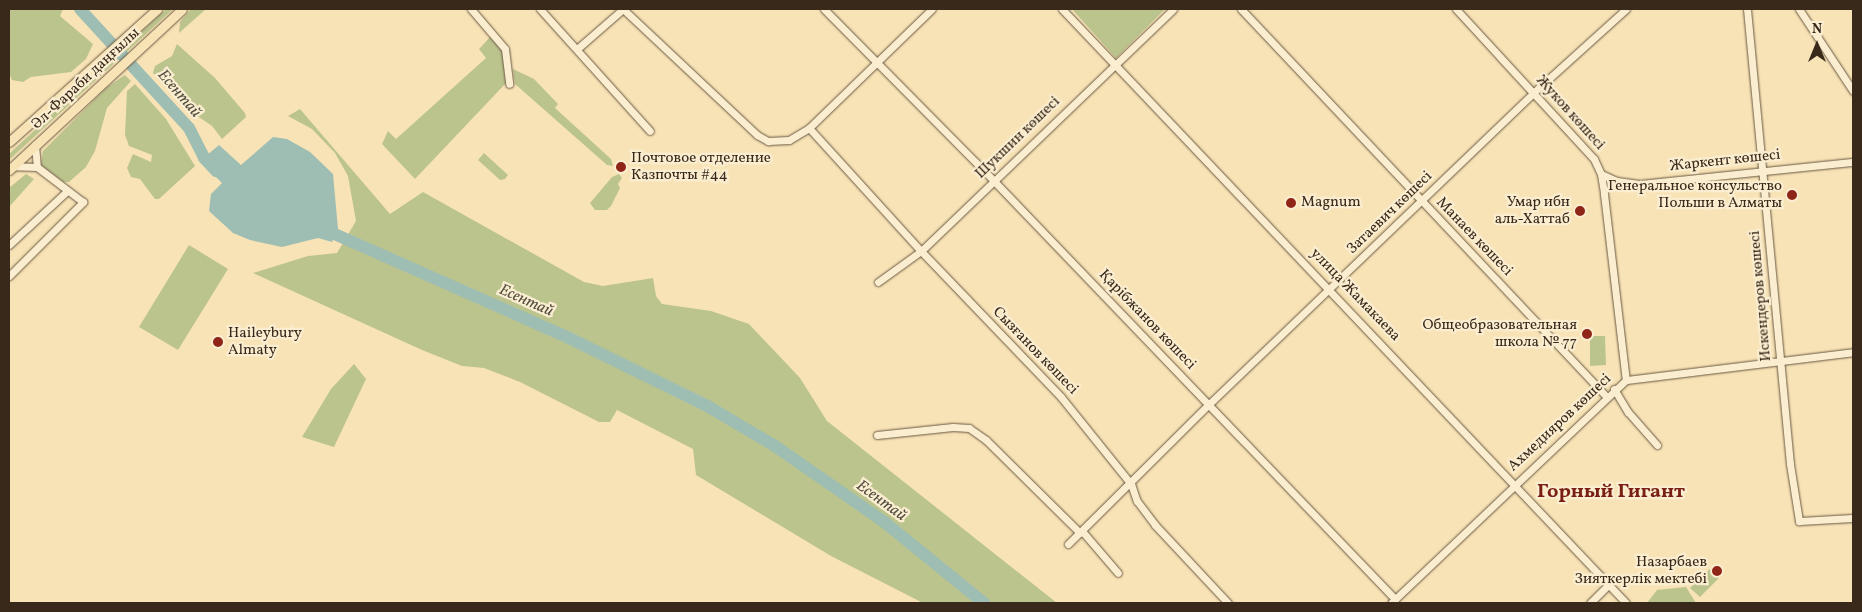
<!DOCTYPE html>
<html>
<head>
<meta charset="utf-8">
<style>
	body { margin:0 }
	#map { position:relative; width:1862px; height:612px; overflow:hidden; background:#f8e3b6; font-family:Vollkorn,serif }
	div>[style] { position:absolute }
	.green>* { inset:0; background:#bcc48e }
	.water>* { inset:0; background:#9ebdb3 }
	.river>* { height:12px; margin:-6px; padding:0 6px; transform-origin:6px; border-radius:6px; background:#9ebdb3 }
	.roads { filter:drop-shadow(0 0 1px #695842) drop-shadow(0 0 1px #695842) }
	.minor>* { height:7px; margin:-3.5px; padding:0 3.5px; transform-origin:3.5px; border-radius:3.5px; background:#faedd0 }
	.major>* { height:9px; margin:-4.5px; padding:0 4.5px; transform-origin:4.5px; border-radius:4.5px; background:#f8e3b6 }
	.dots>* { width:14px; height:14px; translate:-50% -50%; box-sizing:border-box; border:2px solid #faedd0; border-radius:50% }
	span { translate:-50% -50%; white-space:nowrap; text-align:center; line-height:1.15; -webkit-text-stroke:4.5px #faedd0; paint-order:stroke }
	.street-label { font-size:15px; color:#39291b }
	.poi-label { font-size:15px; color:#39291b }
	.left { translate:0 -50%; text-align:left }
	.right { translate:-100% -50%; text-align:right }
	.water-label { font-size:16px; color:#524e41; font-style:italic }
	.district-label { font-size:20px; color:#7a1f14; font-weight:700 }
	.frame { position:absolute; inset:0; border:10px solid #39291b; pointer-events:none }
	.north { position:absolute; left:1792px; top:20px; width:50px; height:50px; -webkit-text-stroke:4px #faedd0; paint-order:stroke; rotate:0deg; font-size:14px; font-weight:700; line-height:20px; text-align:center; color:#39291b }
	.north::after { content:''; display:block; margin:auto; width:18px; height:22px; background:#39291b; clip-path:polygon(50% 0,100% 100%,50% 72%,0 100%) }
</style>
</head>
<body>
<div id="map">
	<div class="green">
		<div style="clip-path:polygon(9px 9px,63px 9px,60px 16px,93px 44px,86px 59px,71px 72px,31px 77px,23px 82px,12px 80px,9px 73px)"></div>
		<div style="clip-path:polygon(166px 9px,173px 9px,9px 160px,9px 154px)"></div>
		<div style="clip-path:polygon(191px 9px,206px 9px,179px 33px,180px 22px)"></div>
		<div style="clip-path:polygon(1072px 9px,1165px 9px,1116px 58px)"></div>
		<div style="clip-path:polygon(491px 36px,503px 50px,506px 83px,415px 179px,382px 144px,388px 131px,396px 139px,486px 58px,479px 49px)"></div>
		<div style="clip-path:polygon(177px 44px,215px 78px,245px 113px,246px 117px,222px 139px,212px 126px,181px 105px,153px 73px,155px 66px,172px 56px)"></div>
		<div style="clip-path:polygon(513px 69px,534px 79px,558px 104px,555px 108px,611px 159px,613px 166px,607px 165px,515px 84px)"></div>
		<div style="clip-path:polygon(125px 75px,131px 81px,107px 108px,95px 151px,86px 167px,69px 182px,63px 182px,41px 165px,43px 151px,106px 88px)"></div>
		<div style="clip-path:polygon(135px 84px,166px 119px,195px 166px,159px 199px,155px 199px,140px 179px,131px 177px,127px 168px,133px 154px,151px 162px,152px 155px,129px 146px,125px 135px,127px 91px)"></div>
		<div style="clip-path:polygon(300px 109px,390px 214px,423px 192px,584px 282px,603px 286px,653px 278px,656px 296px,662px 304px,711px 311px,749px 324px,800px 378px,827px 421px,1057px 603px,923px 603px,831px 556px,696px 475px,693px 449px,617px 410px,610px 422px,599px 422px,520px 382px,484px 368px,462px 366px,422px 350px,253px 273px,308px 256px,337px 253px,356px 221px,348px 176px,335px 153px,312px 129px,288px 116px)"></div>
		<div style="clip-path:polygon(484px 153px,508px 175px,505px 179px,500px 180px,478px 160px)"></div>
		<div style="clip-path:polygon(26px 174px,34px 179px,9px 207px,9px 188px)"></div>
		<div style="clip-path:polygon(619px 174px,622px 178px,618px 184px,620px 188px,611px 206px,607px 210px,595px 210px,590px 203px,612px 177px)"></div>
		<div style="clip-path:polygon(189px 245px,228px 269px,178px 350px,139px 327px)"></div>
		<div style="clip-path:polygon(1590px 336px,1605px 336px,1606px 365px,1590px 366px)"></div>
		<div style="clip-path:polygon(354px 364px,366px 379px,334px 447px,302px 437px,331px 389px)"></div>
		<div style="clip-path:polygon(1710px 569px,1719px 578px,1700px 597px,1690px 588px)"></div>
		<div style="clip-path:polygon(1686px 587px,1696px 603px,1647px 603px,1657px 590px)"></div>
	</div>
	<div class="water">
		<div style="clip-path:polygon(273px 137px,287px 139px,310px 152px,333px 174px,338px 229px,332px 242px,318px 238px,282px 247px,250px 240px,233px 233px,209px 211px,211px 194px,222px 183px,200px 161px,219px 145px,241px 165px)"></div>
	</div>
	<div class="river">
		<div style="left:80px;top:9px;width:161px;rotate:47.5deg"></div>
		<div style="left:189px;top:128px;width:34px;rotate:63deg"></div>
		<div style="left:204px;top:158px;width:18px;rotate:47deg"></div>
		<div style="left:321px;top:228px;width:269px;rotate:23.9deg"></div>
		<div style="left:567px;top:337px;width:158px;rotate:26.2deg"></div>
		<div style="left:709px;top:407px;width:77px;rotate:30.6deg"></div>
		<div style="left:775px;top:446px;width:131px;rotate:34.8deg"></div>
		<div style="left:883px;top:521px;width:130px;rotate:39.1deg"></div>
	</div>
	<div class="roads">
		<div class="minor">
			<div style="left:471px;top:9px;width:52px;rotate:49.6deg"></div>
			<div style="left:505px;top:49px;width:35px;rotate:83deg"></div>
			<div style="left:540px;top:9px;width:164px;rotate:48deg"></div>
			<div style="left:623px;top:9px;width:184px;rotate:43.2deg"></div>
			<div style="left:757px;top:135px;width:13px;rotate:29deg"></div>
			<div style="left:768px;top:141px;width:21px;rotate:-3deg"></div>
			<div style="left:789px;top:140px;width:23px;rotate:-31deg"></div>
			<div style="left:809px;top:128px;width:171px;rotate:-44.1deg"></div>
			<div style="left:824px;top:9px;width:240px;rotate:45.3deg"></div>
			<div style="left:993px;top:180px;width:581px;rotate:46.19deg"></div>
			<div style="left:1062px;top:9px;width:819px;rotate:46.48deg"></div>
			<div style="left:1241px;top:9px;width:532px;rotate:46.68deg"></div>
			<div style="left:1456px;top:9px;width:204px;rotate:47.4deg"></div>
			<div style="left:1594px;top:159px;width:17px;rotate:65deg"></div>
			<div style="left:1601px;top:174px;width:20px;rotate:81deg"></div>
			<div style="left:1604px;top:194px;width:187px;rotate:83.3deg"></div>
			<div style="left:1747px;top:9px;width:457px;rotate:84.6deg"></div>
			<div style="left:1790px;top:464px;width:58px;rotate:81deg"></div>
			<div style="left:1799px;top:521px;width:54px;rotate:-3.2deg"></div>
			<div style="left:1799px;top:9px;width:98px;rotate:56.6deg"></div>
			<div style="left:577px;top:49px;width:61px;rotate:-41deg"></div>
			<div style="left:809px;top:128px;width:166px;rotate:47.7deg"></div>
			<div style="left:921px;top:251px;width:202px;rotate:46.2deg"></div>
			<div style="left:1061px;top:397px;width:112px;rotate:51.2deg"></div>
			<div style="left:1131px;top:484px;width:18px;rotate:71deg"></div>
			<div style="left:1137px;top:501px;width:30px;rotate:53deg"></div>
			<div style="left:1155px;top:525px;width:107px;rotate:46.9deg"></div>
			<div style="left:35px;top:145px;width:22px;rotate:85deg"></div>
			<div style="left:1601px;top:174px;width:17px;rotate:24deg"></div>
			<div style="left:1617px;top:181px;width:22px;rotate:8deg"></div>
			<div style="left:1639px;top:184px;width:215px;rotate:-5.9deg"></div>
			<div style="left:9px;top:245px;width:78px;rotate:-42.9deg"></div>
			<div style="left:9px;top:276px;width:105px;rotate:-45deg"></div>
			<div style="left:83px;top:202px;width:58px;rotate:-142.7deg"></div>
			<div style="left:37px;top:167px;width:24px;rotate:-178deg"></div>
			<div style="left:878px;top:282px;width:53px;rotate:-35.8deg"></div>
			<div style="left:921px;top:251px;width:349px;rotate:-43.8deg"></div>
			<div style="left:1614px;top:389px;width:27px;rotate:59deg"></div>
			<div style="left:1628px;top:412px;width:44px;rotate:48.7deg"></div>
			<div style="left:877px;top:435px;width:76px;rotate:-6deg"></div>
			<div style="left:953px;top:427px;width:16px;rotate:4deg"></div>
			<div style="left:969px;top:428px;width:21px;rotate:35deg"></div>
			<div style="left:986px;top:440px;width:132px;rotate:44.7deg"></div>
			<div style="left:1082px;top:531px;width:55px;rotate:49.4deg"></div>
			<div style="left:1068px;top:544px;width:199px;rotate:-44.8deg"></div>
			<div style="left:1209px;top:404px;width:449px;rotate:-43.8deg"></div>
			<div style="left:1533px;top:93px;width:125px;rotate:-42.1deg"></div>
			<div style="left:1391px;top:603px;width:324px;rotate:-43.5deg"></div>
			<div style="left:1626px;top:380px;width:229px;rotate:-7deg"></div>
			<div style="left:1590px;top:603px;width:27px;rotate:-45deg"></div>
		</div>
		<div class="major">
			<div style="left:9px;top:142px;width:199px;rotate:-41.9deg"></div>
			<div style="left:9px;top:170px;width:236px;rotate:-42.9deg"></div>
		</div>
	</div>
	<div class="dots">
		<div style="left:621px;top:167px;background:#8f2418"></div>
		<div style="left:1792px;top:195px;background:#8f2418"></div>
		<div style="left:1291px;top:203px;background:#8f2418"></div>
		<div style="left:1580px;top:211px;background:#8f2418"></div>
		<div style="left:1587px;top:334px;background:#8f2418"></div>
		<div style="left:218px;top:342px;background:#8f2418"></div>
		<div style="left:1717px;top:571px;background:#8f2418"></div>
	</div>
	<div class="street-label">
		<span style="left:86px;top:79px;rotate:-43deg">Әл-Фараби даңғылы</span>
		<span style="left:1570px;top:113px;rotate:48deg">Жуков көшесі</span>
		<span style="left:1018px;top:138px;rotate:-44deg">Шукшин көшесі</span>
		<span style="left:1725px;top:161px;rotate:-6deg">Жаркент көшесі</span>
		<span style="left:1390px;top:213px;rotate:-44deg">Затаевич көшесі</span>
		<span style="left:1474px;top:237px;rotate:46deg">Манаев көшесі</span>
		<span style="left:1355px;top:295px;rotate:46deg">улица Жамакаева</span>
		<span style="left:1761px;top:296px;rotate:-95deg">Искендеров көшесі</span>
		<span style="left:1147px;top:320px;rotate:46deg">Қарібжанов көшесі</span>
		<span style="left:1035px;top:351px;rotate:46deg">Сызғанов көшесі</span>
		<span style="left:1560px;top:423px;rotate:-43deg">Ахмедияров көшесі</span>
	</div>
	<div class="poi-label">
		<span class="left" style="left:631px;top:167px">Почтовое отделение<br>Казпочты #44</span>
		<span class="right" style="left:1782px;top:195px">Генеральное консульство<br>Польши в Алматы</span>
		<span class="right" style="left:1570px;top:211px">Умар ибн<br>аль-Хаттаб</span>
		<span class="left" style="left:1301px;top:203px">Magnum</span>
		<span class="right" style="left:1577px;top:334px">Общеобразовательная<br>школа № 77</span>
		<span class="left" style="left:228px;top:342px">Haileybury<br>Almaty</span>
		<span class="right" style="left:1707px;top:571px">Назарбаев<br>Зияткерлік мектебі</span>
	</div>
	<div class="water-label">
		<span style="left:179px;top:94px;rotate:49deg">Есентай</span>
		<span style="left:526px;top:301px;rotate:24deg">Есентай</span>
		<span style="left:881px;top:501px;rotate:36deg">Есентай</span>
	</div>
	<div class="district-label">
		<span style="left:1611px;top:492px">Горный Гигант</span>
	</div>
	<div class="frame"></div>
	<div class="north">N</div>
</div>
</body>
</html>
